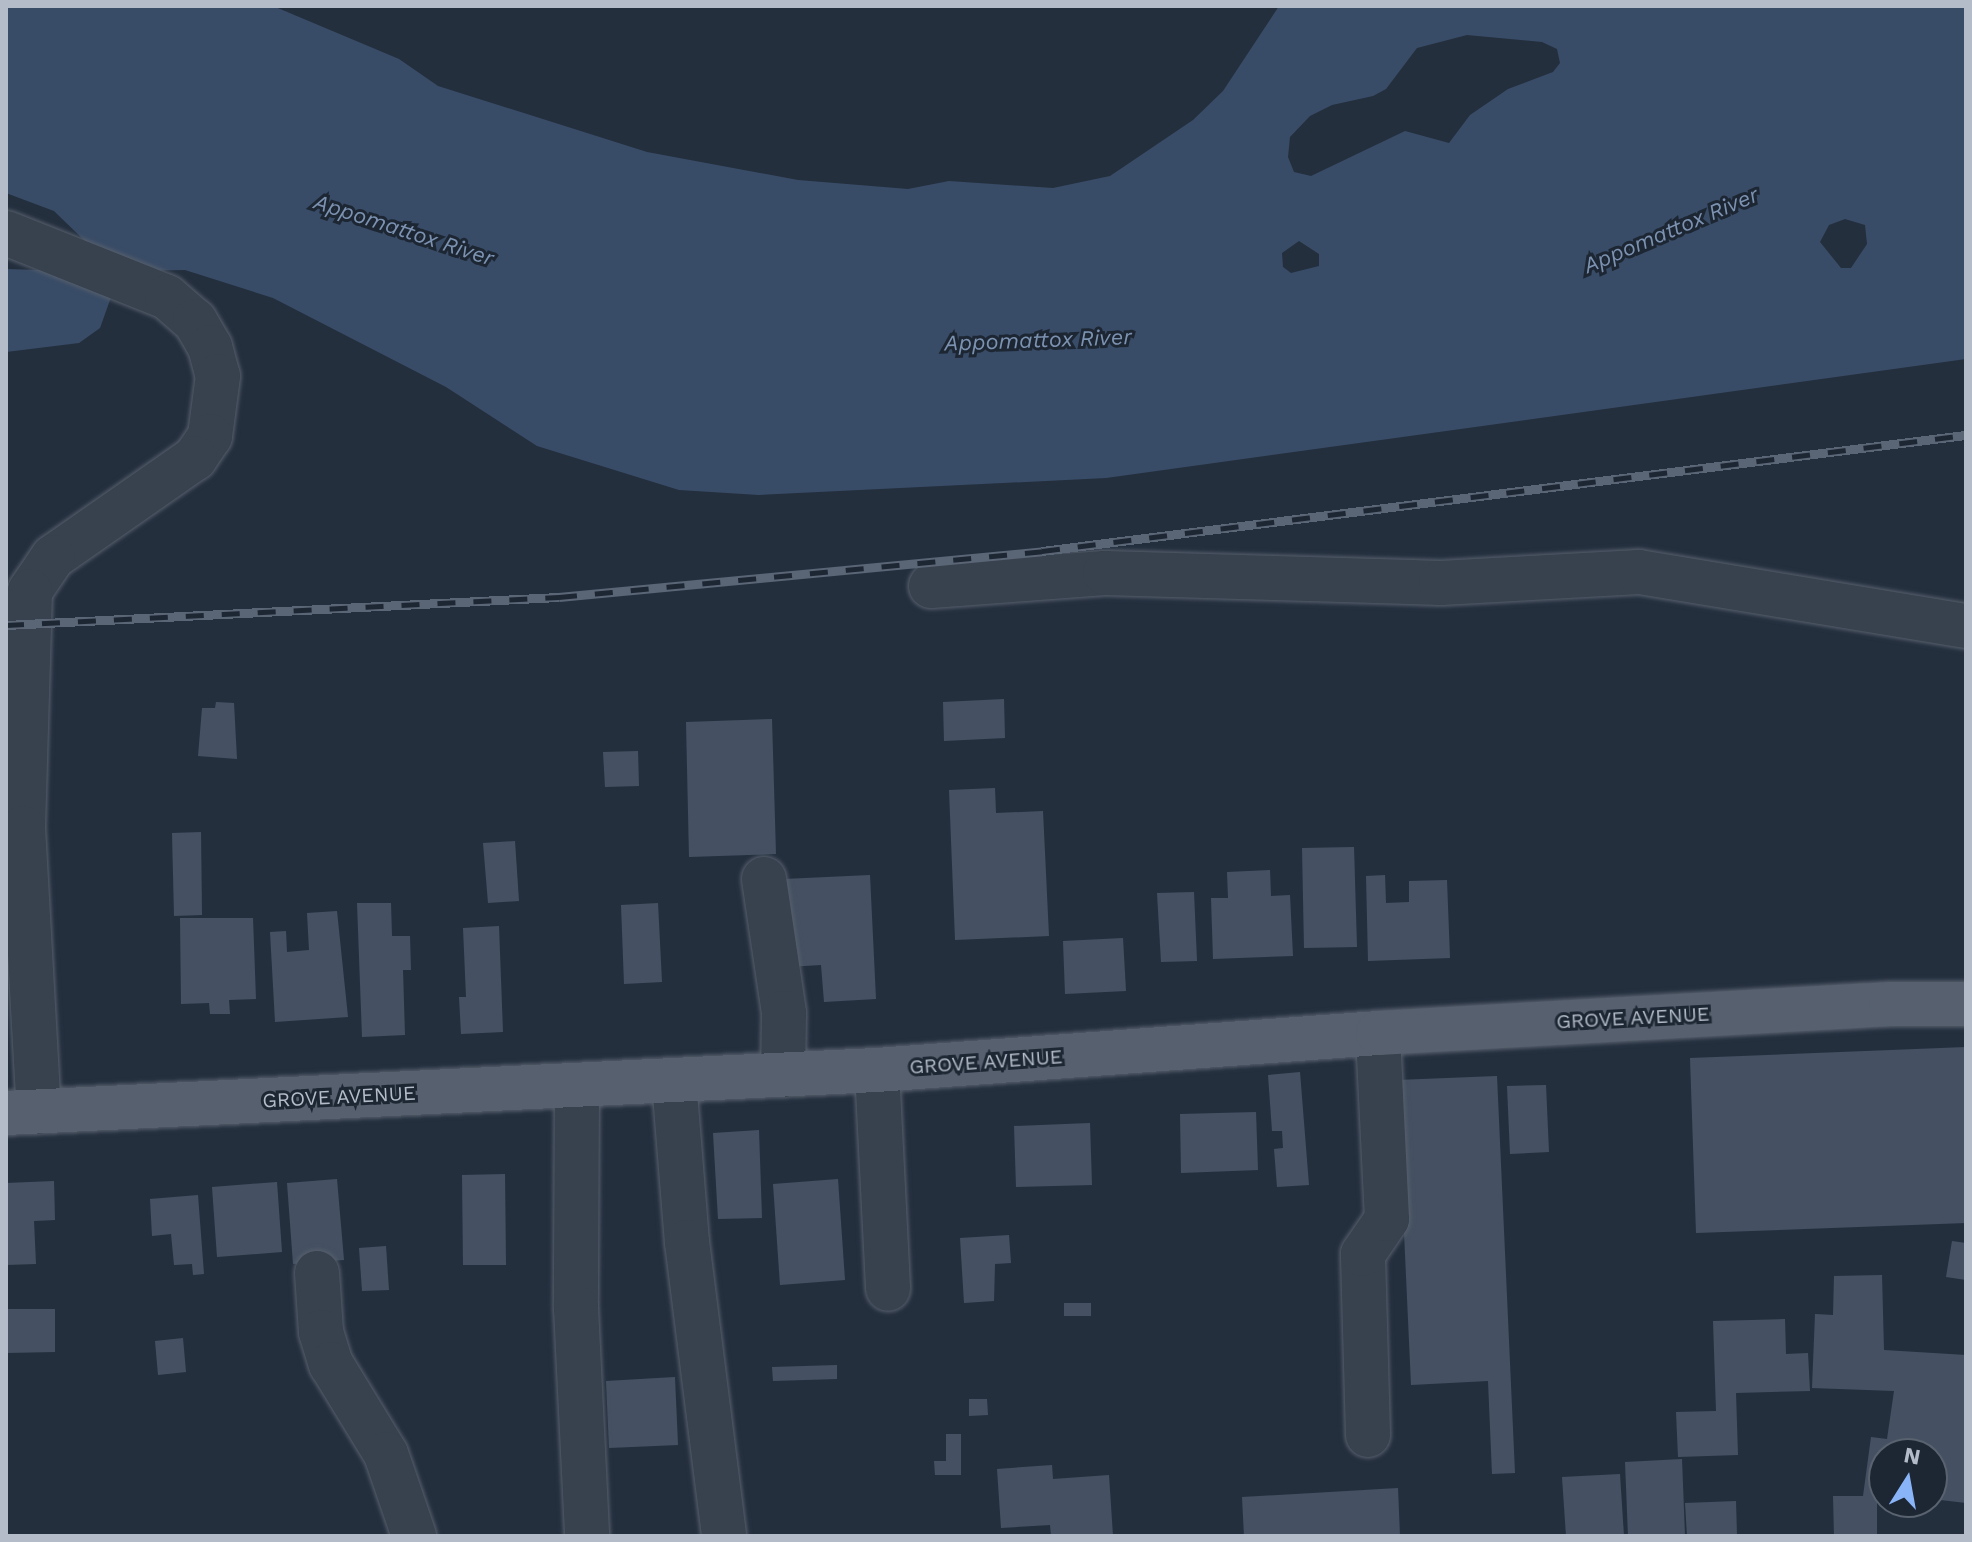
<!DOCTYPE html>
<html>
<head>
<meta charset="utf-8">
<style>
	body { margin:0 }
	#map { position:relative; width:1972px; height:1542px; overflow:hidden; background:#242f3e; font-family:"Work Sans",sans-serif }
	div>[style] { position:absolute }
	.water>* { inset:0; background:#394c67 }
	.building>* { inset:0; background:#455162 }
	.roads { filter:drop-shadow(0 0 2px #565f6c) drop-shadow(0 0 2px #565f6c) }
	.minor>* { height:44px; margin:-22px; padding:0 22px; transform-origin:22px; border-radius:22px; background:#38414e }
	.major>* { height:44px; margin:-22px; padding:0 22px; transform-origin:22px; border-radius:22px; background:#56606e }
	.rail>* { height:9px; margin-top:-4.5px; transform-origin:0; background:repeating-linear-gradient(90deg,#1d2633 0 18px,#5a6575 0 36px); box-sizing:border-box; border-block:2px solid #5a6575 }
	span { translate:-50% -50%; white-space:nowrap; text-align:center; line-height:1.15; -webkit-text-stroke:6px #1d2633; paint-order:stroke }
	.street-label { font-size:20px; color:#b4bcc9 }
	.water-label { font-size:22px; color:#7c92b1; font-style:italic }
	.frame { position:absolute; inset:0; border:8px solid #b4bcc9; pointer-events:none }
	.north { position:absolute; left:1868px; top:1438px; width:80px; height:80px; box-sizing:border-box; background:#1d2633; border:2px solid #59626f; border-radius:50%; rotate:11deg; font-size:22px; font-weight:700; line-height:32px; text-align:center; color:#b4bcc9 }
	.north::after { content:''; display:block; margin:auto; width:28px; height:36px; background:#8ab4f8; clip-path:polygon(50% 0,100% 100%,50% 72%,0 100%) }
</style>
</head>
<body>
<div id="map">
	<div class="water">
		<div style="clip-path:polygon(evenodd,6px 6px,273px 6px,399px 59px,438px 86px,647px 152px,798px 180px,908px 189px,949px 181px,1053px 188px,1110px 176px,1193px 120px,1223px 91px,1279px 6px,1966px 6px,1966px 359px,1106px 478px,759px 495px,679px 490px,537px 446px,446px 387px,273px 298px,185px 270px,130px 271px,110px 300px,100px 328px,79px 343px,6px 352px,6px 269px,75px 271px,87px 243px,54px 211px,6px 193px,6px 6px,1467px 35px,1542px 42px,1557px 49px,1560px 63px,1553px 72px,1508px 89px,1470px 115px,1449px 143px,1405px 131px,1311px 176px,1294px 172px,1288px 157px,1290px 137px,1310px 116px,1332px 105px,1373px 96px,1386px 89px,1417px 48px,1467px 35px,6px 6px,1845px 219px,1865px 225px,1867px 244px,1851px 268px,1841px 268px,1820px 242px,1829px 225px,1845px 219px,6px 6px,1299px 241px,1319px 254px,1319px 266px,1291px 273px,1283px 267px,1282px 253px,1299px 241px)"></div>
	</div>
	<div class="building">
		<div style="clip-path:polygon(1004px 699px,1005px 738px,944px 741px,943px 702px)"></div>
		<div style="clip-path:polygon(216px 702px,234px 703px,237px 759px,198px 756px,202px 708px,215px 708px)"></div>
		<div style="clip-path:polygon(772px 719px,776px 854px,689px 857px,686px 722px)"></div>
		<div style="clip-path:polygon(638px 751px,639px 786px,605px 787px,603px 752px)"></div>
		<div style="clip-path:polygon(995px 788px,996px 813px,1043px 811px,1049px 936px,955px 940px,949px 790px)"></div>
		<div style="clip-path:polygon(201px 832px,202px 915px,174px 916px,172px 833px)"></div>
		<div style="clip-path:polygon(515px 841px,519px 901px,488px 903px,483px 843px)"></div>
		<div style="clip-path:polygon(1354px 847px,1357px 947px,1304px 948px,1302px 848px)"></div>
		<div style="clip-path:polygon(1270px 870px,1271px 896px,1290px 895px,1293px 956px,1213px 959px,1211px 898px,1228px 898px,1227px 872px)"></div>
		<div style="clip-path:polygon(870px 875px,876px 999px,824px 1002px,821px 965px,788px 967px,784px 879px)"></div>
		<div style="clip-path:polygon(1385px 875px,1386px 903px,1409px 902px,1409px 881px,1447px 880px,1450px 958px,1368px 961px,1366px 876px)"></div>
		<div style="clip-path:polygon(1194px 892px,1197px 961px,1161px 962px,1157px 893px)"></div>
		<div style="clip-path:polygon(357px 903px,391px 903px,392px 936px,410px 936px,411px 970px,403px 970px,405px 1035px,362px 1037px)"></div>
		<div style="clip-path:polygon(658px 903px,662px 982px,624px 984px,621px 905px)"></div>
		<div style="clip-path:polygon(337px 911px,348px 1017px,275px 1022px,270px 932px,286px 931px,287px 952px,309px 950px,307px 913px)"></div>
		<div style="clip-path:polygon(180px 918px,253px 918px,256px 999px,229px 1000px,230px 1014px,210px 1014px,209px 1003px,181px 1004px)"></div>
		<div style="clip-path:polygon(499px 926px,503px 1032px,461px 1034px,459px 997px,466px 997px,463px 928px)"></div>
		<div style="clip-path:polygon(1123px 938px,1126px 991px,1065px 994px,1063px 941px)"></div>
		<div style="clip-path:polygon(1966px 1047px,1966px 1223px,1696px 1233px,1690px 1058px)"></div>
		<div style="clip-path:polygon(1300px 1072px,1309px 1185px,1277px 1187px,1274px 1149px,1283px 1148px,1282px 1131px,1272px 1131px,1268px 1075px)"></div>
		<div style="clip-path:polygon(1497px 1076px,1515px 1473px,1492px 1474px,1488px 1381px,1411px 1385px,1397px 1080px)"></div>
		<div style="clip-path:polygon(1546px 1085px,1549px 1152px,1510px 1154px,1507px 1086px)"></div>
		<div style="clip-path:polygon(1256px 1112px,1258px 1170px,1181px 1173px,1180px 1114px)"></div>
		<div style="clip-path:polygon(1090px 1123px,1092px 1185px,1016px 1187px,1014px 1126px)"></div>
		<div style="clip-path:polygon(759px 1130px,762px 1218px,718px 1219px,713px 1133px)"></div>
		<div style="clip-path:polygon(505px 1174px,506px 1265px,463px 1265px,462px 1175px)"></div>
		<div style="clip-path:polygon(337px 1179px,344px 1260px,293px 1264px,287px 1183px)"></div>
		<div style="clip-path:polygon(838px 1179px,845px 1280px,780px 1285px,773px 1184px)"></div>
		<div style="clip-path:polygon(54px 1181px,55px 1220px,34px 1221px,36px 1264px,6px 1265px,6px 1183px)"></div>
		<div style="clip-path:polygon(277px 1182px,282px 1252px,217px 1257px,212px 1187px)"></div>
		<div style="clip-path:polygon(198px 1195px,204px 1274px,193px 1275px,192px 1264px,174px 1265px,171px 1234px,152px 1236px,150px 1199px)"></div>
		<div style="clip-path:polygon(1009px 1235px,1011px 1263px,995px 1264px,994px 1301px,964px 1303px,960px 1238px)"></div>
		<div style="clip-path:polygon(1952px 1241px,1966px 1243px,1966px 1280px,1946px 1277px)"></div>
		<div style="clip-path:polygon(386px 1246px,389px 1290px,362px 1291px,359px 1248px)"></div>
		<div style="clip-path:polygon(1882px 1275px,1884px 1350px,1966px 1355px,1966px 1503px,1932px 1499px,1932px 1454px,1884px 1454px,1884px 1501px,1877px 1500px,1877px 1536px,1834px 1536px,1833px 1496px,1863px 1496px,1871px 1437px,1887px 1439px,1894px 1391px,1812px 1388px,1815px 1314px,1833px 1315px,1834px 1276px)"></div>
		<div style="clip-path:polygon(1064px 1303px,1091px 1303px,1091px 1316px,1064px 1316px)"></div>
		<div style="clip-path:polygon(6px 1309px,55px 1309px,55px 1352px,6px 1353px)"></div>
		<div style="clip-path:polygon(1785px 1319px,1786px 1354px,1808px 1353px,1810px 1391px,1736px 1393px,1738px 1455px,1678px 1457px,1676px 1412px,1716px 1411px,1713px 1321px)"></div>
		<div style="clip-path:polygon(183px 1338px,186px 1372px,158px 1375px,155px 1341px)"></div>
		<div style="clip-path:polygon(837px 1365px,837px 1379px,773px 1381px,772px 1367px)"></div>
		<div style="clip-path:polygon(675px 1377px,678px 1445px,609px 1448px,606px 1381px)"></div>
		<div style="clip-path:polygon(969px 1399px,987px 1399px,988px 1415px,969px 1416px)"></div>
		<div style="clip-path:polygon(946px 1434px,961px 1434px,961px 1475px,935px 1475px,934px 1461px,946px 1461px)"></div>
		<div style="clip-path:polygon(1682px 1459px,1685px 1536px,1628px 1536px,1625px 1462px)"></div>
		<div style="clip-path:polygon(1052px 1465px,1053px 1479px,1109px 1475px,1113px 1536px,1051px 1536px,1050px 1525px,1001px 1528px,997px 1469px)"></div>
		<div style="clip-path:polygon(1620px 1474px,1624px 1536px,1566px 1536px,1562px 1477px)"></div>
		<div style="clip-path:polygon(1398px 1488px,1400px 1536px,1244px 1536px,1242px 1497px)"></div>
		<div style="clip-path:polygon(1736px 1501px,1737px 1536px,1687px 1536px,1685px 1503px)"></div>
	</div>
	<div class="roads">
		<div class="minor">
			<div style="left:6px;top:233px;width:173px;rotate:21.7deg"></div>
			<div style="left:167px;top:297px;width:37px;rotate:41deg"></div>
			<div style="left:195px;top:321px;width:30px;rotate:60deg"></div>
			<div style="left:210px;top:347px;width:30px;rotate:75deg"></div>
			<div style="left:218px;top:376px;width:61px;rotate:97.6deg"></div>
			<div style="left:210px;top:436px;width:27px;rotate:124deg"></div>
			<div style="left:195px;top:458px;width:173px;rotate:145.1deg"></div>
			<div style="left:53px;top:557px;width:41px;rotate:124.1deg"></div>
			<div style="left:30px;top:591px;width:237px;rotate:91.7deg"></div>
			<div style="left:23px;top:828px;width:284px;rotate:86.8deg"></div>
			<div style="left:931px;top:586px;width:174px;rotate:-4.3deg"></div>
			<div style="left:1105px;top:573px;width:336px;rotate:1.7deg"></div>
			<div style="left:1441px;top:583px;width:198px;rotate:-3.2deg"></div>
			<div style="left:1639px;top:572px;width:331px;rotate:9.4deg"></div>
			<div style="left:764px;top:879px;width:135px;rotate:81.5deg"></div>
			<div style="left:784px;top:1013px;width:62px;rotate:90.9deg"></div>
			<div style="left:877px;top:1070px;width:219px;rotate:87.1deg"></div>
			<div style="left:674px;top:1081px;width:162px;rotate:85.4deg"></div>
			<div style="left:687px;top:1242px;width:295px;rotate:82.8deg"></div>
			<div style="left:577px;top:1086px;width:222px;rotate:90.3deg"></div>
			<div style="left:576px;top:1308px;width:228px;rotate:87.2deg"></div>
			<div style="left:317px;top:1273px;width:59px;rotate:86.1deg"></div>
			<div style="left:321px;top:1332px;width:34px;rotate:73deg"></div>
			<div style="left:331px;top:1364px;width:105px;rotate:58.6deg"></div>
			<div style="left:386px;top:1454px;width:87px;rotate:71.1deg"></div>
			<div style="left:1368px;top:1435px;width:181px;rotate:-91.6deg"></div>
			<div style="left:1363px;top:1254px;width:42px;rotate:-55.6deg"></div>
			<div style="left:1387px;top:1219px;width:186px;rotate:-92.8deg"></div>
		</div>
		<div class="major">
			<div style="left:6px;top:1113px;width:872px;rotate:-2.83deg"></div>
			<div style="left:877px;top:1070px;width:502px;rotate:-4.22deg"></div>
			<div style="left:1378px;top:1033px;width:514px;rotate:-3.24deg"></div>
			<div style="left:1891px;top:1004px;width:75px"></div>
		</div>
	</div>
	<div class="rail">
		<div style="left:6px;top:625px;width:554px;rotate:-2.9deg"></div>
		<div style="left:559px;top:597px;width:485px;rotate:-5.4deg"></div>
		<div style="left:1042px;top:551px;width:931px;rotate:-7.16deg"></div>
	</div>
	<div class="street-label">
		<span style="left:1633px;top:1018px;rotate:-3deg">GROVE AVENUE</span>
		<span style="left:986px;top:1062px;rotate:-4deg">GROVE AVENUE</span>
		<span style="left:339px;top:1097px;rotate:-3deg">GROVE AVENUE</span>
	</div>
	<div class="water-label">
		<span style="left:404px;top:230px;rotate:18deg">Appomattox River</span>
		<span style="left:1671px;top:230px;rotate:-23deg">Appomattox River</span>
		<span style="left:1038px;top:340px;rotate:-2deg">Appomattox River</span>
	</div>
	<div class="frame"></div>
	<div class="north">N</div>
</div>
</body>
</html>
